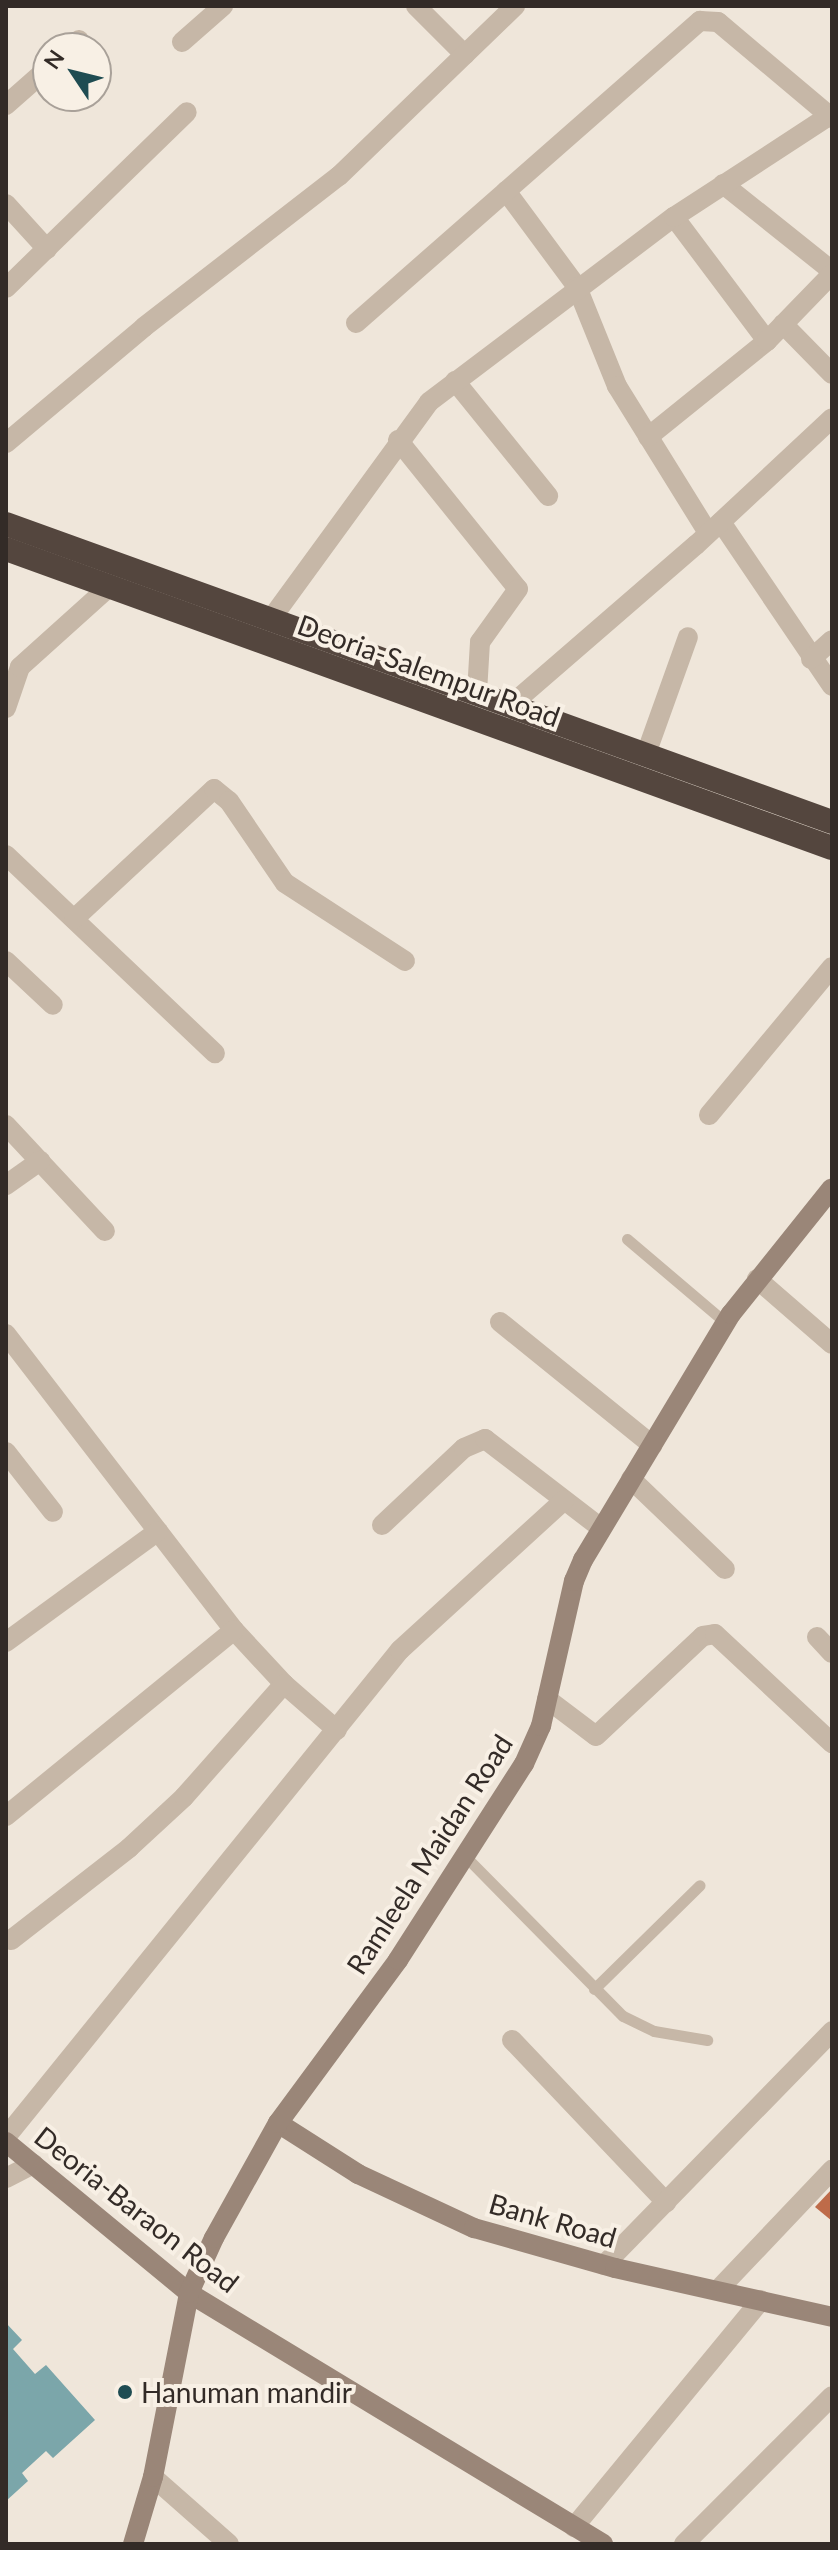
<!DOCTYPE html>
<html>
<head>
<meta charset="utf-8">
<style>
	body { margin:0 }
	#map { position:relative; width:838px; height:2550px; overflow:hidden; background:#efe6da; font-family:Lato,sans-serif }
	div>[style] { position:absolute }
	.water>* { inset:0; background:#7ba6aa }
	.building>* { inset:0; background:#be6b49 }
	.lane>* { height:11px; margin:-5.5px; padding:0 5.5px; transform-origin:5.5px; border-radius:5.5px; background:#c6b7a7 }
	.street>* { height:20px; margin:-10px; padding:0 10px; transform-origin:10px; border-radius:10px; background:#c6b7a7 }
	.secondary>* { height:20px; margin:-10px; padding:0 10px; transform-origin:10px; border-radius:10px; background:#9a8678 }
	.highway>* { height:24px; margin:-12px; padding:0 12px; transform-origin:12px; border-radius:12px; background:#54463e }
	.dots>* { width:22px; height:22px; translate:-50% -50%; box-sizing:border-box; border:4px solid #f8f0e5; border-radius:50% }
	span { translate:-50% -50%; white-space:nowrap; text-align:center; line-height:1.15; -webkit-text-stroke:8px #f8f0e5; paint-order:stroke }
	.street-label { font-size:28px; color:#332b27 }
	.poi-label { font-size:28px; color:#332b27 }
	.left { translate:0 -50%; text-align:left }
	.frame { position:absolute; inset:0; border:8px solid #332b27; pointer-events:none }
	.north { position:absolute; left:32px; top:32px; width:80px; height:80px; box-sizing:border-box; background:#f8f0e5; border:2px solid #a9a199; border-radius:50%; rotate:305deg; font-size:22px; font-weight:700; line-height:32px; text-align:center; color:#332b27 }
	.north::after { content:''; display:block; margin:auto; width:28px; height:36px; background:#1f4c52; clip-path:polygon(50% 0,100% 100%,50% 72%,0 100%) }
</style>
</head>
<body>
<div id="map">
	<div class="water">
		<div style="clip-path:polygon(6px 2323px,22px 2340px,13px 2349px,35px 2374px,46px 2365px,95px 2420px,53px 2458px,46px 2451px,22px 2473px,28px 2481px,6px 2501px)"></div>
	</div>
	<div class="building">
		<div style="clip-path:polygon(832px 2189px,832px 2221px,815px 2207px)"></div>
	</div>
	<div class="lane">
		<div style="left:627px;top:1239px;width:130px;rotate:40.3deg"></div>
		<div style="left:466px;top:1857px;width:223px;rotate:45.4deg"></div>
		<div style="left:623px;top:2016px;width:34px;rotate:26deg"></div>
		<div style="left:654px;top:2031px;width:54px;rotate:9.6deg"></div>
		<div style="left:594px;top:1989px;width:148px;rotate:-44.5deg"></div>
	</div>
	<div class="street">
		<div style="left:416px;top:6px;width:69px;rotate:45deg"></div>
		<div style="left:182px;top:42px;width:55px;rotate:-41.3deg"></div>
		<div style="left:70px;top:48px;width:12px;rotate:-42deg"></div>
		<div style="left:6px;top:105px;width:56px;rotate:-41.4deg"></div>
		<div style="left:723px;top:184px;width:139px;rotate:38.6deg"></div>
		<div style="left:506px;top:191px;width:119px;rotate:53.5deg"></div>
		<div style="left:577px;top:287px;width:107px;rotate:68deg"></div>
		<div style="left:617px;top:386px;width:173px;rotate:58.2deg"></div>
		<div style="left:6px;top:204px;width:61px;rotate:47.7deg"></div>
		<div style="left:674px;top:217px;width:155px;rotate:53.1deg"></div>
		<div style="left:6px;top:288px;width:252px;rotate:-44.2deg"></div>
		<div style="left:356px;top:323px;width:458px;rotate:-41.3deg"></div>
		<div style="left:700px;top:21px;width:18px;rotate:3deg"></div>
		<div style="left:718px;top:22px;width:149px;rotate:40.1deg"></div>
		<div style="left:783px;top:324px;width:70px;rotate:45.6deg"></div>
		<div style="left:455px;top:381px;width:148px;rotate:51deg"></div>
		<div style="left:648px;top:437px;width:153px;rotate:-38.9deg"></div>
		<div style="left:767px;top:341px;width:93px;rotate:-45.9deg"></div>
		<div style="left:398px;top:440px;width:191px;rotate:51.2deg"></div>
		<div style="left:518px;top:589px;width:65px;rotate:125.6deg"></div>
		<div style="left:480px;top:642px;width:50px;rotate:93.4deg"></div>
		<div style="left:6px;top:443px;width:180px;rotate:-40deg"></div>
		<div style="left:144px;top:327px;width:247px;rotate:-37.8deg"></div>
		<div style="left:339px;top:176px;width:245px;rotate:-44deg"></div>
		<div style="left:721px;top:522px;width:198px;rotate:55.9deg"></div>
		<div style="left:271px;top:619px;width:268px;rotate:-53.9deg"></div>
		<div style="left:429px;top:402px;width:307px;rotate:-37.1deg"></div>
		<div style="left:674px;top:217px;width:185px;rotate:-33.1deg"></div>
		<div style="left:811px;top:659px;width:28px;rotate:-42deg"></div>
		<div style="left:511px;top:705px;width:245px;rotate:-40.9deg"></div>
		<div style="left:696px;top:545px;width:186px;rotate:-43deg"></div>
		<div style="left:6px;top:708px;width:43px;rotate:-71.1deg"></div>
		<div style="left:20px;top:667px;width:120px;rotate:-42deg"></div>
		<div style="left:646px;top:754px;width:124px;rotate:-70.3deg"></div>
		<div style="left:6px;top:855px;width:288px;rotate:43.5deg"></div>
		<div style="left:74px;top:919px;width:191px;rotate:-42.9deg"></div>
		<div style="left:214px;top:789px;width:19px;rotate:39deg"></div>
		<div style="left:229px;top:801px;width:99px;rotate:55.7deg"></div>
		<div style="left:285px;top:883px;width:143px;rotate:33deg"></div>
		<div style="left:6px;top:961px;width:64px;rotate:43.1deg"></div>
		<div style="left:709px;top:1115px;width:192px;rotate:-50.3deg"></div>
		<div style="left:6px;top:1125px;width:145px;rotate:47deg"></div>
		<div style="left:6px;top:1185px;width:42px;rotate:-35.2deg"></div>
		<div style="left:757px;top:1279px;width:99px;rotate:40.9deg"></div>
		<div style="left:500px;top:1322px;width:196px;rotate:39deg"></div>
		<div style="left:6px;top:1334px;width:374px;rotate:52.4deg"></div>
		<div style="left:234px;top:1630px;width:74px;rotate:47.2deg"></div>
		<div style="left:284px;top:1684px;width:70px;rotate:41deg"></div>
		<div style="left:6px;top:1452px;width:76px;rotate:51.9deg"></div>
		<div style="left:631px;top:1479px;width:130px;rotate:43.8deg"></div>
		<div style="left:382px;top:1525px;width:112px;rotate:-43.2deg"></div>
		<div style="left:464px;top:1448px;width:23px;rotate:-23deg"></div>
		<div style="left:485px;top:1439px;width:146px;rotate:37.5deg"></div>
		<div style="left:817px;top:1637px;width:22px;rotate:47deg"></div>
		<div style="left:6px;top:1642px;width:188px;rotate:-36.1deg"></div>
		<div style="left:547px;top:1699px;width:61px;rotate:37.1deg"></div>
		<div style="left:596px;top:1736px;width:146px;rotate:-43.1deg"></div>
		<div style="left:703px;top:1636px;width:12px;rotate:-9deg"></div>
		<div style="left:715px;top:1634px;width:160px;rotate:43deg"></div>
		<div style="left:6px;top:1816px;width:294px;rotate:-39.2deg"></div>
		<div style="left:11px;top:1940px;width:150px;rotate:-37.9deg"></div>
		<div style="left:129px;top:1848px;width:75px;rotate:-42.8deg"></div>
		<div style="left:184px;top:1797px;width:151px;rotate:-48.5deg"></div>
		<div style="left:512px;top:2040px;width:224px;rotate:46.5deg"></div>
		<div style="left:6px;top:2137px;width:626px;rotate:-51.03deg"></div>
		<div style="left:400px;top:1650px;width:222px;rotate:-42.4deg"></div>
		<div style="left:6px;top:2178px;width:31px;rotate:-27deg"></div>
		<div style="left:604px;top:2265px;width:327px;rotate:-45.7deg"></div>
		<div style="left:718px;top:2290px;width:166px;rotate:-46.5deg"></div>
		<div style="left:153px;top:2477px;width:101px;rotate:41.4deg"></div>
		<div style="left:574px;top:2527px;width:294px;rotate:-50.5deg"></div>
		<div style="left:684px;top:2544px;width:209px;rotate:-45deg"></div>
	</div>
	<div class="secondary">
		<div style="left:278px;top:2123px;width:95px;rotate:32.5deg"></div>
		<div style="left:358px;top:2174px;width:128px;rotate:25deg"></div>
		<div style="left:474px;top:2228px;width:147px;rotate:15.8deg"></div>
		<div style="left:615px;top:2268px;width:222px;rotate:12.7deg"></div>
		<div style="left:6px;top:2142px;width:237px;rotate:39.5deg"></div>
		<div style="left:189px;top:2293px;width:484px;rotate:31.2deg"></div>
		<div style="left:133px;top:2544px;width:70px;rotate:-73.4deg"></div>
		<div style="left:153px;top:2477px;width:187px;rotate:-78.9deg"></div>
		<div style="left:189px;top:2293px;width:60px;rotate:-65.6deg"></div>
		<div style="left:214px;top:2238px;width:132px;rotate:-60.9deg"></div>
		<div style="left:278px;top:2123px;width:202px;rotate:-53.6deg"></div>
		<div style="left:398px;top:1960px;width:233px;rotate:-57.3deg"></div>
		<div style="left:524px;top:1764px;width:42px;rotate:-65.9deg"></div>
		<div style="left:541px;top:1726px;width:149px;rotate:-77.2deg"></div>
		<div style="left:574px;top:1581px;width:23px;rotate:-67deg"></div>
		<div style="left:583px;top:1560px;width:287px;rotate:-59deg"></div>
		<div style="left:731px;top:1314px;width:161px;rotate:-51.3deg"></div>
	</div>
	<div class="highway">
		<div style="left:6px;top:524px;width:878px;rotate:19.84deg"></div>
		<div style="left:6px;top:549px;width:878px;rotate:19.9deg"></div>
	</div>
	<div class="dots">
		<div style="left:125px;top:2392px;background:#1f4c52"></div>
	</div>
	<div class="street-label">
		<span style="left:429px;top:670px;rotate:20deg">Deoria-Salempur Road</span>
		<span style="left:429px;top:1854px;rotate:-57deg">Ramleela Maidan Road</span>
		<span style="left:137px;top:2209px;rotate:38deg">Deoria-Baraon Road</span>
		<span style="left:553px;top:2220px;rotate:16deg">Bank Road</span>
	</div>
	<div class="poi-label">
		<span class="left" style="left:141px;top:2392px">Hanuman mandir</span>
	</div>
	<div class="frame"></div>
	<div class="north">N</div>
</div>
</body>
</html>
